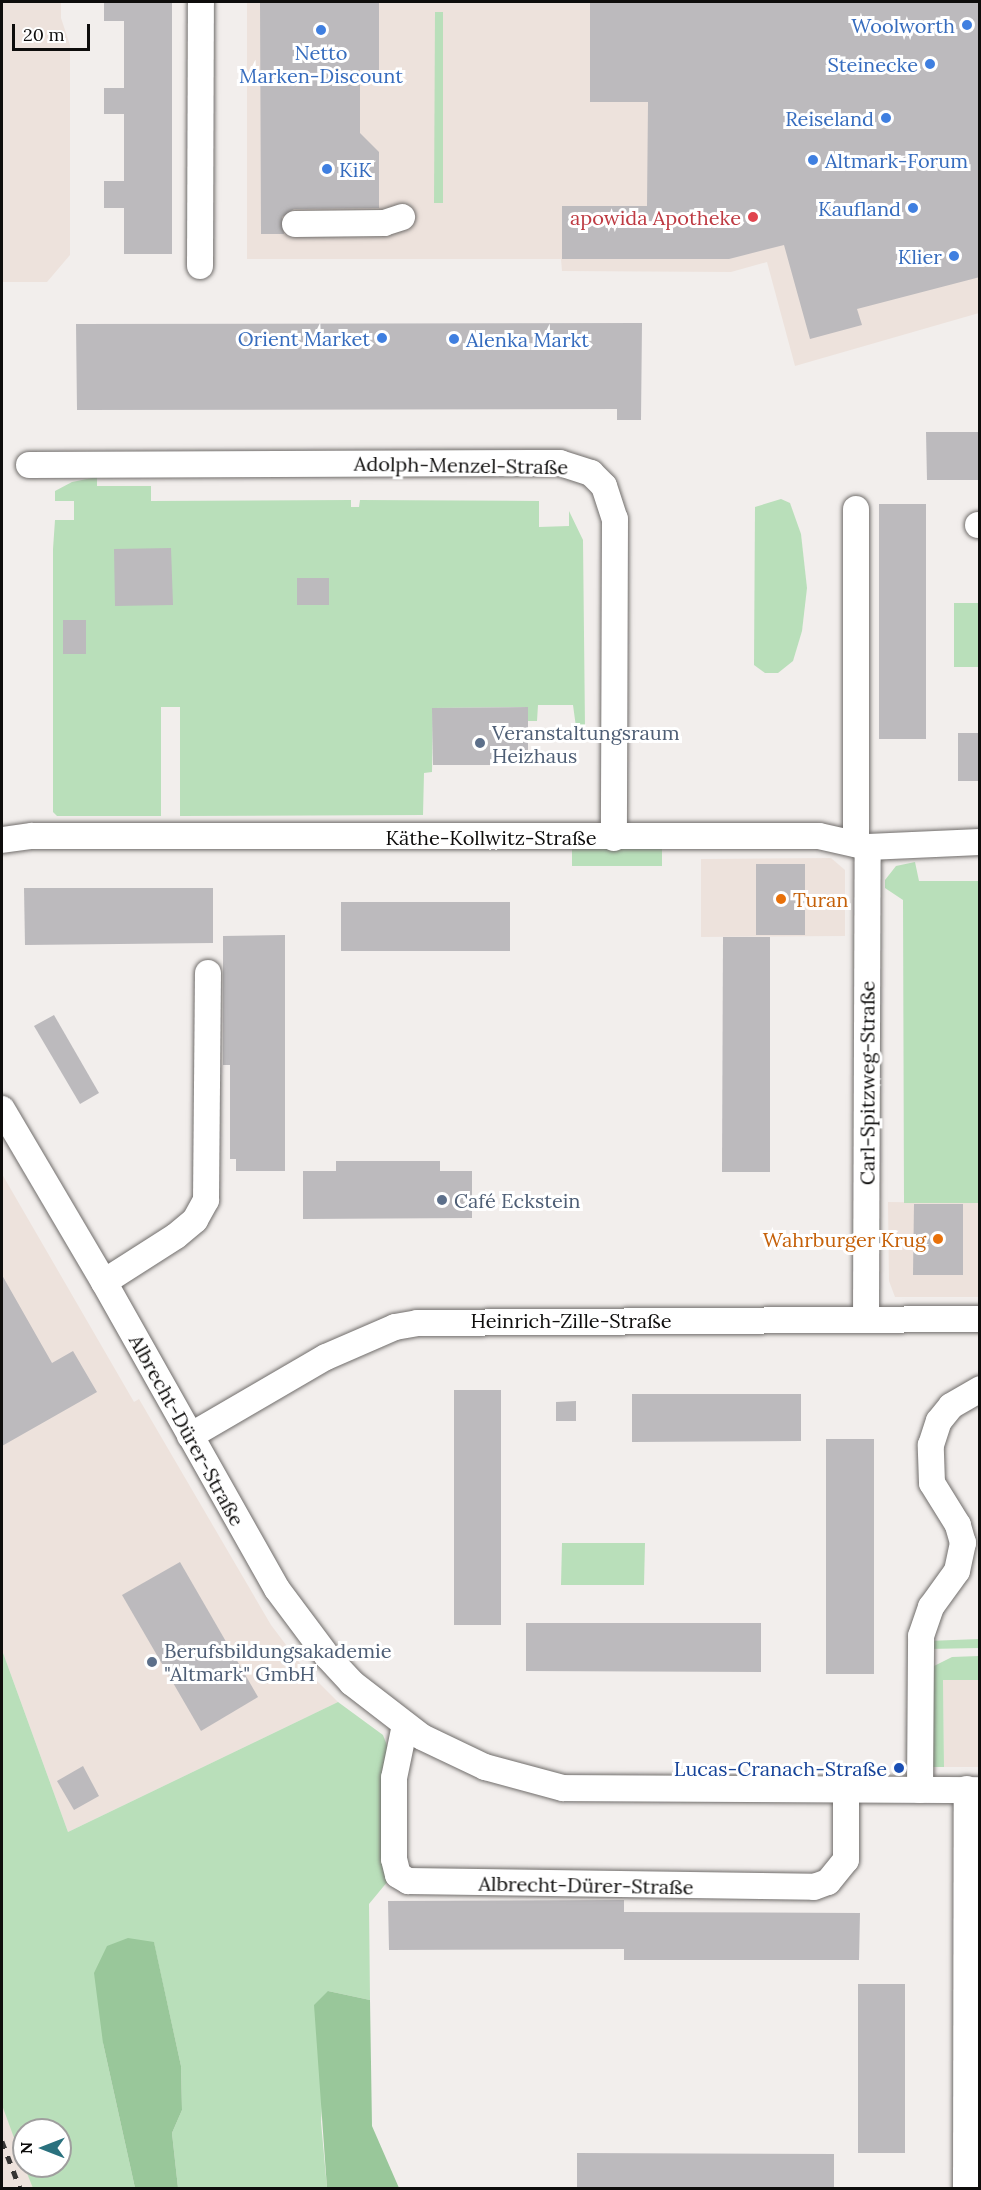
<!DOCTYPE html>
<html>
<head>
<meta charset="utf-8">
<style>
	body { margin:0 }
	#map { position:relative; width:981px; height:2190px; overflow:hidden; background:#f2eeec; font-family:Lora,serif }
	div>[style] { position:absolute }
	.built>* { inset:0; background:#ede2dc }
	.green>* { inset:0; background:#b9dfba }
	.forest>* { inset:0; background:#99c79a }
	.building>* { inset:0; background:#bcbabd }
	.roads { filter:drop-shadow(0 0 2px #706d6b) drop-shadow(0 0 2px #706d6b) }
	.minor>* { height:26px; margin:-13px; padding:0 13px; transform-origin:13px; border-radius:13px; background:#fff }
	.rail>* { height:4.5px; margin-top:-2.25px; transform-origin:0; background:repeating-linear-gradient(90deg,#363433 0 8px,transparent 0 16px) }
	.dots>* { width:16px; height:16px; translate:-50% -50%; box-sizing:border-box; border:3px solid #fff; border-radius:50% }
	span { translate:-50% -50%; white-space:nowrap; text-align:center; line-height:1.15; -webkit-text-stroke:6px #fff; paint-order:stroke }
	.shop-label { font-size:20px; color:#366cbe }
	.right { translate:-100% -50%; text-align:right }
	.left { translate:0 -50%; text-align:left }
	.health-label { font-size:20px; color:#be3a42 }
	.street-label { font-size:20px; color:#0e0d0c }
	.service-label { font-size:20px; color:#4e5e75 }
	.food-label { font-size:20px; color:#c56008 }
	.transit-label { font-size:20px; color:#164399 }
	.frame { position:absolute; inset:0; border:3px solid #0e0d0c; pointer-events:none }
	.north { position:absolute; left:12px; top:2118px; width:60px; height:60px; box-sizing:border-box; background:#fff; border:2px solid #9f9e9e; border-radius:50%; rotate:270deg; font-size:16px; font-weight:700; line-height:24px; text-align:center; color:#0e0d0c }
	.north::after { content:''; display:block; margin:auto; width:21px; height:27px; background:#2a717e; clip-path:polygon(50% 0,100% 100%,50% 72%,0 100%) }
	.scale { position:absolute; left:12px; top:24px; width:78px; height:27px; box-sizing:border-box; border:3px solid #0e0d0c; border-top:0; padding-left:8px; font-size:18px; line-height:21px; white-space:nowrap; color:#0e0d0c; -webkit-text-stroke:4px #fff; paint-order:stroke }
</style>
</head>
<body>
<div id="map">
	<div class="built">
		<div style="clip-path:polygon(2px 2px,61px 2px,61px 18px,70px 45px,70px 255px,47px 282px,2px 282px)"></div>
		<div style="clip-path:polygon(247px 2px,979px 2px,979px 313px,795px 366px,767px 262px,731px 272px,562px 271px,561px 259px,247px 259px)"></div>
		<div style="clip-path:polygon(831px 858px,845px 870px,845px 936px,701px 937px,701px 859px)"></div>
		<div style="clip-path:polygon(2px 1174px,134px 1402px,139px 1399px,271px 1625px,302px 1666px,338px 1702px,68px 1832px,2px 1650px)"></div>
		<div style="clip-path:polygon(888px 1202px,979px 1203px,979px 1297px,895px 1297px,889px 1281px)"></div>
		<div style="clip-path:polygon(943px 1680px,979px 1680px,979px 1767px,944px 1767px)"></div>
		<div style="clip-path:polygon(2px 2073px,24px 2132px,24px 2166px,37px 2166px,45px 2188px,2px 2188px)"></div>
	</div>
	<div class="green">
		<div style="clip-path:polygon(435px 12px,443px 12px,443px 203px,434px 203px)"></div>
		<div style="clip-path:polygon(97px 477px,97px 486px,151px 486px,151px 501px,351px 500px,351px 507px,359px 507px,360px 500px,539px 501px,539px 527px,569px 526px,569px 511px,583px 540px,585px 728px,576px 727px,573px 705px,538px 705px,537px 721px,528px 721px,527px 707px,433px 708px,432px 772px,424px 773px,423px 815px,180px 816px,180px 707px,161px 707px,161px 816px,57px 816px,53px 812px,53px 549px,55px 520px,74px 520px,74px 501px,55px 501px,55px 491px,72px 482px)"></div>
		<div style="clip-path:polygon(781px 499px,790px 503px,801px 534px,807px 588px,802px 631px,793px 661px,778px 673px,765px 673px,754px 665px,755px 507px)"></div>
		<div style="clip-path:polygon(954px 603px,979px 603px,979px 667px,954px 667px)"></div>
		<div style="clip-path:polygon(572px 849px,662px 849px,662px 866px,572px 866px)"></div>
		<div style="clip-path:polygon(915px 862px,919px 881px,979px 881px,979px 1203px,904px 1203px,903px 900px,885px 888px,885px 880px,896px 866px)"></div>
		<div style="clip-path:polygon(562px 1543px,645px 1543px,644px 1585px,561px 1585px)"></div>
		<div style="clip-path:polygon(979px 1639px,979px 1648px,928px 1649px,928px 1641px)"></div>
		<div style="clip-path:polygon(2px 1650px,68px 1832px,338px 1702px,383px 1735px,388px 1748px,388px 1881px,369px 1904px,370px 2000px,328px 1991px,321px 2122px,327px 2188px,178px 2188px,172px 2133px,182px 2110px,181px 2066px,154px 1943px,103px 2043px,135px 2188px,33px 2188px,24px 2166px,60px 2166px,60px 2130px,24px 2130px,24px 2165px,2px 2105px)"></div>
		<div style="clip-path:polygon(979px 1656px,979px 1680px,943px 1680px,944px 1767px,930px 1767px,932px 1667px,952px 1657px)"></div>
	</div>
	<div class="forest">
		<div style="clip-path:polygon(128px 1938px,154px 1942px,181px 2066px,182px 2110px,172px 2133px,178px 2188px,135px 2188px,103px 2043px,94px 1973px,107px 1946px)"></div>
		<div style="clip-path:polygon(328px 1991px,370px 2000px,372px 2126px,399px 2188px,327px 2188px,314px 2005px)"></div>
	</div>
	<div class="building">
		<div style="clip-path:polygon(104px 2px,172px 2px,172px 254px,124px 254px,124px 208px,104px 208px,104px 181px,124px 181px,124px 114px,104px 114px,104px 88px,124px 88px,124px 21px,104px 21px)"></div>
		<div style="clip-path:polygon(260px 2px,379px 2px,379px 70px,360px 70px,360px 133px,379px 152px,379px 208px,294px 209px,282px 217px,284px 234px,261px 234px)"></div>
		<div style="clip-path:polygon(590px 2px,980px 2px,980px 277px,857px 309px,862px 325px,810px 339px,784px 245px,729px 259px,562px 259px,562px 206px,647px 206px,648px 102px,590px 102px)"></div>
		<div style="clip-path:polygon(642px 323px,641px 420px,617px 420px,617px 409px,77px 410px,76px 324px)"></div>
		<div style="clip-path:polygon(926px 432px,980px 432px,980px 480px,927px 480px)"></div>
		<div style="clip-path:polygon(879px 504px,926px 504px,926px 739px,879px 739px)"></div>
		<div style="clip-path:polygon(171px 548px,173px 605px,115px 606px,114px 549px)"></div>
		<div style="clip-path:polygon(297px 578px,329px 578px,329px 605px,297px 605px)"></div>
		<div style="clip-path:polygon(63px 620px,86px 620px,86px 654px,63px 654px)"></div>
		<div style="clip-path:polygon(528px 707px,528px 765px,433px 765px,432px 708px)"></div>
		<div style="clip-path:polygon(958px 733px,980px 733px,980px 781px,958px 781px)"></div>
		<div style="clip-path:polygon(756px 864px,805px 864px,805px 935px,756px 935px)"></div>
		<div style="clip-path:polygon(24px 888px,213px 888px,213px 943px,25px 945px)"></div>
		<div style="clip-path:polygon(341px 902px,510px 902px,510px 951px,341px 951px)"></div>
		<div style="clip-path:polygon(285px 935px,285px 1171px,236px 1171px,236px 1159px,230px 1159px,230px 1065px,223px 1065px,223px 936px)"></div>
		<div style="clip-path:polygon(723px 937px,770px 937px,770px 1172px,722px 1172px)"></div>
		<div style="clip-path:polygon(54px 1015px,99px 1093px,80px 1104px,34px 1026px)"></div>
		<div style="clip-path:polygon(336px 1161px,440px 1161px,440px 1171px,472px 1171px,472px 1218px,303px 1219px,303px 1171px,336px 1171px)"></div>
		<div style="clip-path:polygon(914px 1204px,963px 1204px,963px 1275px,913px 1275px)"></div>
		<div style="clip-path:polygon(2px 1275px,52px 1363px,73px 1351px,97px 1392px,2px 1446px)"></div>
		<div style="clip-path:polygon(454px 1390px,501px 1390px,501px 1625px,454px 1625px)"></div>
		<div style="clip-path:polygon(632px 1394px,801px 1394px,801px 1441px,632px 1442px)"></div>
		<div style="clip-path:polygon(576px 1401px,576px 1421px,556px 1421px,556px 1402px)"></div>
		<div style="clip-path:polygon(826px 1439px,874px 1439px,874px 1674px,826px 1674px)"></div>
		<div style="clip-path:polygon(180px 1562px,258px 1697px,201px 1731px,122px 1595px)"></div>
		<div style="clip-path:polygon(526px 1623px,761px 1623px,761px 1672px,526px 1671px)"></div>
		<div style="clip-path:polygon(83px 1766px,99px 1796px,74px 1810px,57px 1781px)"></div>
		<div style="clip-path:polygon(624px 1900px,624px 1912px,860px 1913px,859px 1960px,624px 1960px,624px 1949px,389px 1950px,388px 1901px)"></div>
		<div style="clip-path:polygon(858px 1984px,905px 1984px,905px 2153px,858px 2153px)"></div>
		<div style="clip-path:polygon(577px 2153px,834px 2154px,834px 2188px,577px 2188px)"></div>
	</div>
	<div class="roads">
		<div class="minor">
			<div style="left:295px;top:224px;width:89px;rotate:-0.6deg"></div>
			<div style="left:384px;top:223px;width:19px;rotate:-18deg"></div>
			<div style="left:200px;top:266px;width:264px;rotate:-89.8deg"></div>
			<div style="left:29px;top:465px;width:531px;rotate:-0.22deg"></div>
			<div style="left:560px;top:463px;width:33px;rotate:18deg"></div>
			<div style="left:591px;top:473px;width:18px;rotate:45deg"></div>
			<div style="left:604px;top:486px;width:35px;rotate:72deg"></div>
			<div style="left:615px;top:519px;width:319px;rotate:90.2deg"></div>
			<div style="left:856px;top:509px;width:335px;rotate:90deg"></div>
			<div style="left:978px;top:525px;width:2px"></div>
			<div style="left:2px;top:840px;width:30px;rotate:-8deg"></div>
			<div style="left:32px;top:836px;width:787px"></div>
			<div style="left:819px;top:836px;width:50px;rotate:12.7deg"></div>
			<div style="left:868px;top:847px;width:112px;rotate:-2.6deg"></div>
			<div style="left:2px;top:1109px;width:201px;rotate:59.5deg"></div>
			<div style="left:104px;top:1282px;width:352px;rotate:60.6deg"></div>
			<div style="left:277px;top:1589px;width:84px;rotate:53.3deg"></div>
			<div style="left:327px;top:1656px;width:37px;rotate:47deg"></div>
			<div style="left:352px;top:1683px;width:88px;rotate:37.6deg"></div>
			<div style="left:422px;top:1737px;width:70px;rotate:25.5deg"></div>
			<div style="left:485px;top:1767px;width:81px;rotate:15.1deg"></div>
			<div style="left:563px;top:1788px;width:417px;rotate:0.3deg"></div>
			<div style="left:104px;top:1282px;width:85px;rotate:-32.6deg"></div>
			<div style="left:176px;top:1236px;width:25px;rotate:-40deg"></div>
			<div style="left:195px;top:1220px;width:23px;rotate:-61deg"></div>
			<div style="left:206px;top:1200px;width:227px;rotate:-89.5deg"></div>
			<div style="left:866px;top:1319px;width:472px;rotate:-89.8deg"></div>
			<div style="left:190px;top:1436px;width:157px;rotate:-30.2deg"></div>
			<div style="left:326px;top:1357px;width:75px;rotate:-23.5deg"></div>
			<div style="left:395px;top:1327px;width:22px;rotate:-10deg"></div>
			<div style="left:417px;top:1323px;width:563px;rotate:-0.41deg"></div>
			<div style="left:405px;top:1725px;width:54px;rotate:101.7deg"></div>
			<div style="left:394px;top:1778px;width:81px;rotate:90deg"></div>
			<div style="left:394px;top:1859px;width:16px;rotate:76deg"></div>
			<div style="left:398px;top:1875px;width:12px;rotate:31deg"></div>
			<div style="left:408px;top:1881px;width:406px;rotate:0.8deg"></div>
			<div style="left:814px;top:1887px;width:15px;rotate:-20deg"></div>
			<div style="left:828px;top:1882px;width:28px;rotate:-51deg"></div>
			<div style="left:846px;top:1860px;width:70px;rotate:-90deg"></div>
			<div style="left:920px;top:1790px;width:154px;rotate:-89.6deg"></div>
			<div style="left:921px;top:1636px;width:31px;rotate:-71deg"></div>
			<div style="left:931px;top:1607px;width:44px;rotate:-54.2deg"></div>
			<div style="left:957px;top:1571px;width:29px;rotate:-78deg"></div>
			<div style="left:963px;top:1543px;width:19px;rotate:-106deg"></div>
			<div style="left:958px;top:1525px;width:49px;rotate:-121.8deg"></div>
			<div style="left:932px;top:1483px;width:38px;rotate:-92deg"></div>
			<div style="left:931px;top:1445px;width:25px;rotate:-72deg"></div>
			<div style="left:939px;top:1421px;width:19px;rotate:-51deg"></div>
			<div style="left:951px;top:1406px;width:34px;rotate:-30deg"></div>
			<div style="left:966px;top:2188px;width:399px;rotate:-89.9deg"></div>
		</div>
	</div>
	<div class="rail">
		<div style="left:2px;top:2141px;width:50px;rotate:69deg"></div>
		<div style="left:2px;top:2187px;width:1px;rotate:90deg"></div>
	</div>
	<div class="dots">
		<div style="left:967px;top:25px;background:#3f7fe0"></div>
		<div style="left:321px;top:30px;background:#3f7fe0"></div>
		<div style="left:930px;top:64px;background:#3f7fe0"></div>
		<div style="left:886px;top:118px;background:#3f7fe0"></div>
		<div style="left:813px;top:160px;background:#3f7fe0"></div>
		<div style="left:327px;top:169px;background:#3f7fe0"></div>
		<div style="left:913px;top:208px;background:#3f7fe0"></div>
		<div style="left:753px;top:217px;background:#e0444e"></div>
		<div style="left:954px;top:256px;background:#3f7fe0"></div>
		<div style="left:382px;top:338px;background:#3f7fe0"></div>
		<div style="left:454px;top:339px;background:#3f7fe0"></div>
		<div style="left:480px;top:743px;background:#5c6f8a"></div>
		<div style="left:781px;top:899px;background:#e8710a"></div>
		<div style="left:442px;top:1200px;background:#5c6f8a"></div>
		<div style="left:938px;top:1239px;background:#e8710a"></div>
		<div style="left:152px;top:1662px;background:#5c6f8a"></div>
		<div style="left:899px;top:1768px;background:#1a4fb4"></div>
	</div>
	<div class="shop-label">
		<span class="right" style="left:955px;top:25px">Woolworth</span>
		<span style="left:321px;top:64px">Netto<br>Marken-Discount</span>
		<span class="right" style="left:918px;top:64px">Steinecke</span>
		<span class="right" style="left:874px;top:118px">Reiseland</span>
		<span class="left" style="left:825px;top:160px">Altmark-Forum</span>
		<span class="left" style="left:339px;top:169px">KiK</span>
		<span class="right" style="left:901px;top:208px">Kaufland</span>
		<span class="right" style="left:942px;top:256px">Klier</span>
		<span class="right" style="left:370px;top:338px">Orient Market</span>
		<span class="left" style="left:466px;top:339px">Alenka Markt</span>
	</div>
	<div class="health-label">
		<span class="right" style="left:741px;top:217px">apowida Apotheke</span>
	</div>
	<div class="street-label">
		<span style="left:461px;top:465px;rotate:1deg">Adolph-Menzel-Straße</span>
		<span style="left:491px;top:837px">Käthe-Kollwitz-Straße</span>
		<span style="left:867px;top:1083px;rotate:-90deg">Carl-Spitzweg-Straße</span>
		<span style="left:571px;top:1320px">Heinrich-Zille-Straße</span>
		<span style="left:187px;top:1430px;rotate:61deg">Albrecht-Dürer-Straße</span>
		<span style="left:586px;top:1885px;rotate:1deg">Albrecht-Dürer-Straße</span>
	</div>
	<div class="service-label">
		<span class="left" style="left:492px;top:744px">Veranstaltungsraum<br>Heizhaus</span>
		<span class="left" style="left:454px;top:1200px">Café Eckstein</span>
		<span class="left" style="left:164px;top:1662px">Berufsbildungsakademie<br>"Altmark" GmbH</span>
	</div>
	<div class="food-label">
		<span class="left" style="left:793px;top:899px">Turan</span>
		<span class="right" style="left:926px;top:1239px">Wahrburger Krug</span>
	</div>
	<div class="transit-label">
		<span class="right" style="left:887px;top:1768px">Lucas-Cranach-Straße</span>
	</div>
	<div class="frame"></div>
	<div class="north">N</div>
	<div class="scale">20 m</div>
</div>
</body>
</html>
